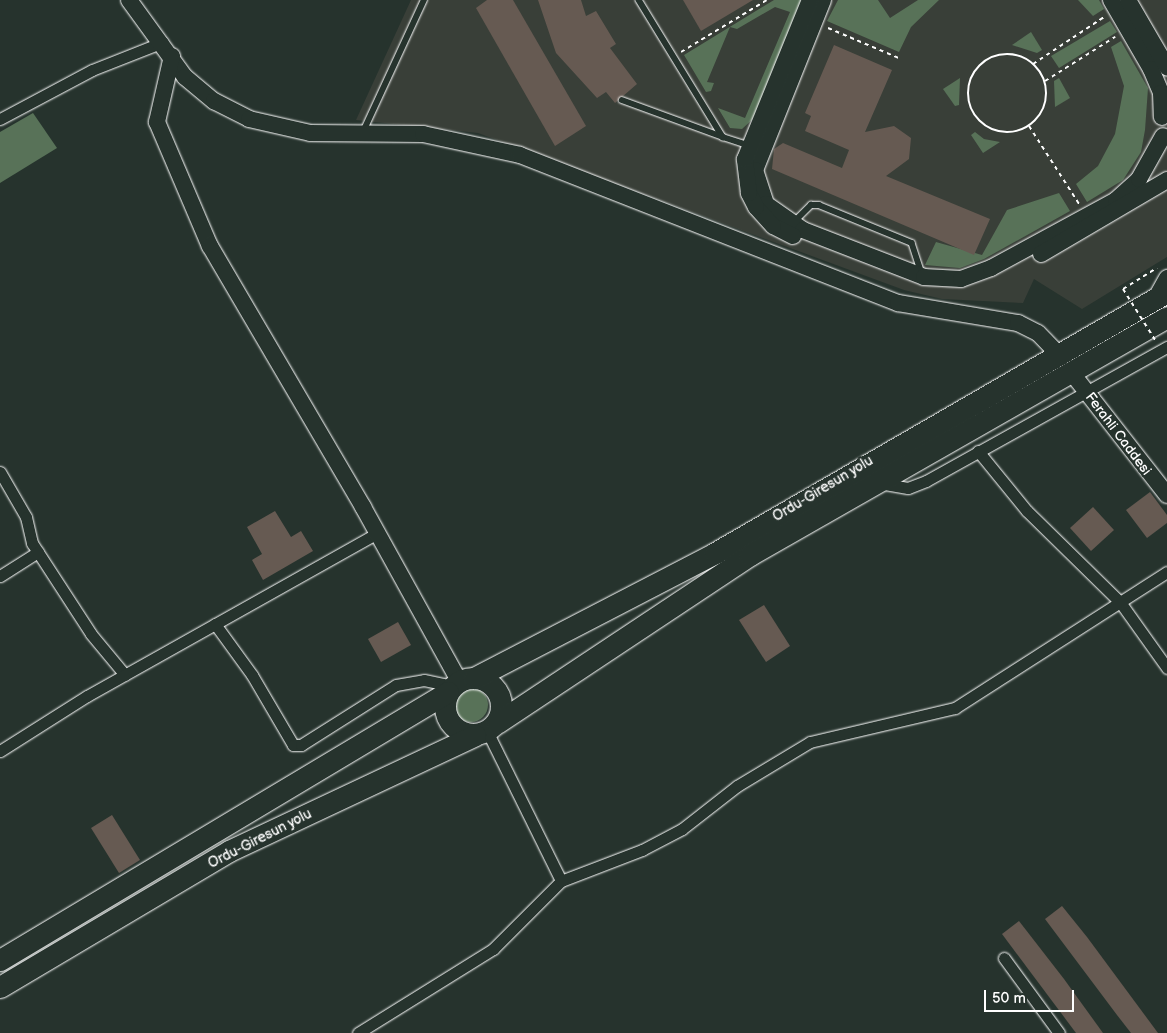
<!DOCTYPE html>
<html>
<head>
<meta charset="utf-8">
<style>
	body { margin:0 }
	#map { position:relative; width:1167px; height:1033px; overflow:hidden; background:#26332d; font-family:"Balsamiq Sans",sans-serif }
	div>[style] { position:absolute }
	.built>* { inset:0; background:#393f38 }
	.green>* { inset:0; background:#587258 }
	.round { border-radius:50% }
	.building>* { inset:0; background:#665a52 }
	.path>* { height:2px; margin-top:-1px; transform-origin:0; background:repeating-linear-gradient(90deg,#fff 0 4px,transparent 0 8px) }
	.path>.ring { margin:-1px; padding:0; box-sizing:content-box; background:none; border:2px solid #fff; border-radius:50% }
	.roads { filter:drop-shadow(0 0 1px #fff) drop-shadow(0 0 1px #fff) }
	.lane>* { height:5.5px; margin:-2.75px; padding:0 2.75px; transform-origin:2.75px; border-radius:2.75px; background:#26332d }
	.street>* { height:11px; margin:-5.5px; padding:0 5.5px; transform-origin:5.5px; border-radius:5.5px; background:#26332d }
	.secondary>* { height:16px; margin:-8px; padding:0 8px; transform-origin:8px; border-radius:8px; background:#26332d }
	.highway>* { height:21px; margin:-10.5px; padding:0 10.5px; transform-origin:10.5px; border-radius:10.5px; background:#26332d }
	.highway>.ring { margin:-10.5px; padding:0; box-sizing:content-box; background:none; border:21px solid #26332d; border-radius:50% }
	.path-bridge>* { height:2px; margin-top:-1px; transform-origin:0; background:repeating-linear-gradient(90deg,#fff 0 4px,transparent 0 8px) }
	span { translate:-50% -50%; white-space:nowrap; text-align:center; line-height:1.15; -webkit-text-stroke:4.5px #26332d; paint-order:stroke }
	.street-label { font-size:14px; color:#fff }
	.scale { position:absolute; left:984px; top:990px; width:90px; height:22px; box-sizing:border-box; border:2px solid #fff; border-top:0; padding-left:6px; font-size:15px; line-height:18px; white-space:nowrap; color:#fff; -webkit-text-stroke:4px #26332d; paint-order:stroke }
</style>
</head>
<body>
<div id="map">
	<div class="built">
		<div style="clip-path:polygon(411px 0,1167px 0,1167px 257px,1082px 309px,1034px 279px,1023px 303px,942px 299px,904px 290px,478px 133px,356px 120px)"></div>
	</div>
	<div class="green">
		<div style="clip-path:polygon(774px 0,803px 0,754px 118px,742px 129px,730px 128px,718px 108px,745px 118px,790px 12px,775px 7px,737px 29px,730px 27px,707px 82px,714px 83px,711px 91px,706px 92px,684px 55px)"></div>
		<div style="clip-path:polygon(838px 0,878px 0,890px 18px,918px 0,939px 0,911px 27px,899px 52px,827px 21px)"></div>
		<div style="clip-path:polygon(1078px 0,1099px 0,1104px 9px,1093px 16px)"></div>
		<div style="clip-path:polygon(1110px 21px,1117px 32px,1059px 68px,1051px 56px)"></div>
		<div style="clip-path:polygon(1031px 32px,1042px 50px,1037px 53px,1012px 45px)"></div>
		<div style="clip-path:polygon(1121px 41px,1148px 88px,1145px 130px,1141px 152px,1123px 180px,1087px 202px,1076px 184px,1098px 166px,1115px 134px,1124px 86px,1111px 47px)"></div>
		<div style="clip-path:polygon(960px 78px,959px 105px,955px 106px,943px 89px)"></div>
		<div style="clip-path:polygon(1059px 78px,1070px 98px,1055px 107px,1054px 81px)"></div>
		<div style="clip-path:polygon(33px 113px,57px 148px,0 183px,0 132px)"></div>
		<div style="clip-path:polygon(975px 132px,984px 139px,1000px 142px,983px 153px,971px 135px)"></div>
		<div style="clip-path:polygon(1059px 193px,1070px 211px,984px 259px,960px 268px,925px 265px,936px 242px,982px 255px,1007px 210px)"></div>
		<div class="round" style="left:454px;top:688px;width:34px;height:34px"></div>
	</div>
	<div class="building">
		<div style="clip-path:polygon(487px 0,513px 0,586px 126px,555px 146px,476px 8px)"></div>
		<div style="clip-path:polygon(538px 0,581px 0,586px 16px,596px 11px,616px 44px,610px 48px,637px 84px,615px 103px,606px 92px,597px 98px,556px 53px)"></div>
		<div style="clip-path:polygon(683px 0,753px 0,701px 31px)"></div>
		<div style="clip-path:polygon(834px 45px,892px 70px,865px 132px,894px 126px,911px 138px,909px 159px,886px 176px,990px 219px,974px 255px,772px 169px,774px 149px,783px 143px,842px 168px,849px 150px,805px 131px,811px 116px,805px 113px)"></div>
		<div style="clip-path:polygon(1150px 492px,1167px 515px,1167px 523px,1147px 538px,1126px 510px)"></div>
		<div style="clip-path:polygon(1093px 507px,1114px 530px,1091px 551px,1070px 528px)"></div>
		<div style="clip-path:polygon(275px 511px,291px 537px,301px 531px,313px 551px,263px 580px,252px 560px,262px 554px,247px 527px)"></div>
		<div style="clip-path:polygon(764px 605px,790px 646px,766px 662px,739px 620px)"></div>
		<div style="clip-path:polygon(398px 622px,411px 645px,381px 662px,368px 639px)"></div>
		<div style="clip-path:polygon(112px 815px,140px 860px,119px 873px,91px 828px)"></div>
		<div style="clip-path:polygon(1062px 906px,1087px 937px,1158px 1033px,1131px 1033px,1117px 1015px,1045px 919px)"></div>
		<div style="clip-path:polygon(1019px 921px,1064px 979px,1103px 1033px,1076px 1033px,1002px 934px)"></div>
	</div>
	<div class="path">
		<div style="left:828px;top:28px;width:79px;rotate:23deg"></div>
		<div style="left:681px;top:52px;width:100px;rotate:-31.2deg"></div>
		<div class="ring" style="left:968px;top:54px;width:76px;height:76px"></div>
		<div style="left:1033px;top:64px;width:85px;rotate:-33.5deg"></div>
		<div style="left:1045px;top:81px;width:83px;rotate:-32.2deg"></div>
		<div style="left:1029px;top:126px;width:93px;rotate:57.3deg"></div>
		<div style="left:1123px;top:289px;width:40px;rotate:-32deg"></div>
	</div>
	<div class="roads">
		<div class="lane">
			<div style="left:639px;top:0;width:161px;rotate:58.5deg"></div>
			<div style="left:723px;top:137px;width:25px;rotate:18deg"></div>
			<div style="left:622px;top:100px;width:108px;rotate:20.1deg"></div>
			<div style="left:363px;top:132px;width:145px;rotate:-65.2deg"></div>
			<div style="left:794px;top:222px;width:24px;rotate:-45deg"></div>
			<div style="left:811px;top:205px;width:8px"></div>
			<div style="left:819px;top:205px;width:100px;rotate:22.2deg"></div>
			<div style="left:912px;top:243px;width:32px;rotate:72deg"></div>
		</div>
		<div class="street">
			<div style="left:0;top:119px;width:104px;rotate:-28deg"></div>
			<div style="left:92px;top:70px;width:76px;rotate:-21.5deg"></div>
			<div style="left:978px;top:451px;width:77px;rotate:50.8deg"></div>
			<div style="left:1027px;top:511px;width:130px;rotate:44.4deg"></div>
			<div style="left:1120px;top:602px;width:81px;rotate:54.5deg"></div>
			<div style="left:0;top:472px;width:52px;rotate:60deg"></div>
			<div style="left:26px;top:517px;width:27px;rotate:77deg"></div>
			<div style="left:32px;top:543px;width:108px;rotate:57deg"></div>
			<div style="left:91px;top:634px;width:53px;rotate:50.3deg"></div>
			<div style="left:879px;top:483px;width:29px;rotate:10deg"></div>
			<div style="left:908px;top:488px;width:19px;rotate:-21deg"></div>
			<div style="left:926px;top:481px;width:276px;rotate:-29.1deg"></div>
			<div style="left:0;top:576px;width:45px;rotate:-32.3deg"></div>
			<div style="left:215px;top:624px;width:63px;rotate:54deg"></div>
			<div style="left:252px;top:675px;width:81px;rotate:59.6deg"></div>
			<div style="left:293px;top:745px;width:8px"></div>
			<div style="left:301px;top:745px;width:112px;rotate:-32.3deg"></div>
			<div style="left:396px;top:685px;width:28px;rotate:-10deg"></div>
			<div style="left:424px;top:680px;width:30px;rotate:12deg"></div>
			<div style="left:487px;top:731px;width:167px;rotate:63.7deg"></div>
			<div style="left:0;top:751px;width:103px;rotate:-32.3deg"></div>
			<div style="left:87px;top:696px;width:333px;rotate:-29.3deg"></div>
			<div style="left:1004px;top:958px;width:93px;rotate:53.7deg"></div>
			<div style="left:358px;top:1033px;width:159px;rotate:-31.9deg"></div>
			<div style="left:493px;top:949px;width:96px;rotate:-45deg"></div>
			<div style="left:561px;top:881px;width:87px;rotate:-20.9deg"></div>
			<div style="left:642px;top:850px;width:45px;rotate:-27.7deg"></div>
			<div style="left:682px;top:829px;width:70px;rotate:-38deg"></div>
			<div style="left:737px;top:786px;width:85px;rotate:-31.1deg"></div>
			<div style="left:810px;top:742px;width:149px;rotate:-13.2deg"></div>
			<div style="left:955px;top:708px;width:252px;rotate:-32.7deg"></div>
		</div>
		<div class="secondary">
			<div style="left:129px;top:0;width:95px;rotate:54deg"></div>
			<div style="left:185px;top:77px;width:38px;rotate:40deg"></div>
			<div style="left:214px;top:101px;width:39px;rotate:27deg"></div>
			<div style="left:249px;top:119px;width:63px;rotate:12.9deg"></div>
			<div style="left:310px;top:133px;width:113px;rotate:0.5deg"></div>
			<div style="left:423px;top:134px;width:99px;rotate:12.2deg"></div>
			<div style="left:520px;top:155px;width:406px;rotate:21.4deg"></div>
			<div style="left:898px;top:303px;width:122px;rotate:9.5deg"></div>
			<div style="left:1018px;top:323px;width:22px;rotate:27deg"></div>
			<div style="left:1038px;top:333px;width:29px;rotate:46deg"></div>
			<div style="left:823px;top:0;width:183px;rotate:111.8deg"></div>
			<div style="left:755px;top:170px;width:36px;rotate:72deg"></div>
			<div style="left:766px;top:204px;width:45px;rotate:35.1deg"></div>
			<div style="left:803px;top:230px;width:130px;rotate:21.2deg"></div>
			<div style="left:924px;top:277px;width:37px;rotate:3deg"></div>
			<div style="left:961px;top:279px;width:32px;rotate:-20deg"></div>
			<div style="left:991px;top:268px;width:142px;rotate:-28.5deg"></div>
			<div style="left:1116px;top:200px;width:31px;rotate:-42deg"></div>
			<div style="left:1139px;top:179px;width:49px;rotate:-60.8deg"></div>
			<div style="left:1111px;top:0;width:80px;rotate:59.9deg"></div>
			<div style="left:1151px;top:69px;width:26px;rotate:67deg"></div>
			<div style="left:1161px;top:93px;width:24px;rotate:88deg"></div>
			<div style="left:1128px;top:0;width:78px;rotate:59.8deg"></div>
			<div style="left:172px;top:56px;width:68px;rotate:102.8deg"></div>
			<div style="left:157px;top:122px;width:135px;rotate:66.9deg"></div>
			<div style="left:210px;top:246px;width:303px;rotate:59.6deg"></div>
			<div style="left:363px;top:507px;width:199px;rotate:61.1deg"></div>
			<div style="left:793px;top:236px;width:22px;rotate:-153deg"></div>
			<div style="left:773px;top:226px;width:25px;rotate:-132deg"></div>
			<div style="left:756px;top:207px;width:16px;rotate:-117deg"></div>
			<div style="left:749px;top:193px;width:34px;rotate:-97deg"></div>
			<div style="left:745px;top:159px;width:172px;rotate:-67.8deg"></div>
			<div style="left:1041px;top:254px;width:146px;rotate:-30.4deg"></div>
			<div style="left:1156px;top:298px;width:23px;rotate:-61deg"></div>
			<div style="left:1071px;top:372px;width:156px;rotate:52deg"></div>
		</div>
		<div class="highway">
			<div class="ring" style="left:445px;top:678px;width:35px;height:35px"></div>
			<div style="left:474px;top:678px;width:271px;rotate:-27.4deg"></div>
			<div style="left:715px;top:553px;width:522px;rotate:-30deg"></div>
			<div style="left:497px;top:723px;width:304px;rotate:-33.6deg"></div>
			<div style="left:750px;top:555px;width:480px;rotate:-29.7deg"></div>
			<div style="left:0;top:960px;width:522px;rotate:-30.89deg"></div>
			<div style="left:0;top:987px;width:266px;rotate:-30.7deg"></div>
			<div style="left:229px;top:851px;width:272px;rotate:-25.2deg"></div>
		</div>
	</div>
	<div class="path-bridge">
		<div style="left:1123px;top:289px;width:64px;rotate:57.8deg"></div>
	</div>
	<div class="street-label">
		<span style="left:1118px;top:434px;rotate:53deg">Ferahli Caddesi</span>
		<span style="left:823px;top:489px;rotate:-31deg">Ordu-Giresun yolu</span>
		<span style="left:260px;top:839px;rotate:-27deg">Ordu-Giresun yolu</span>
	</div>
	<div class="scale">50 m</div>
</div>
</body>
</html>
